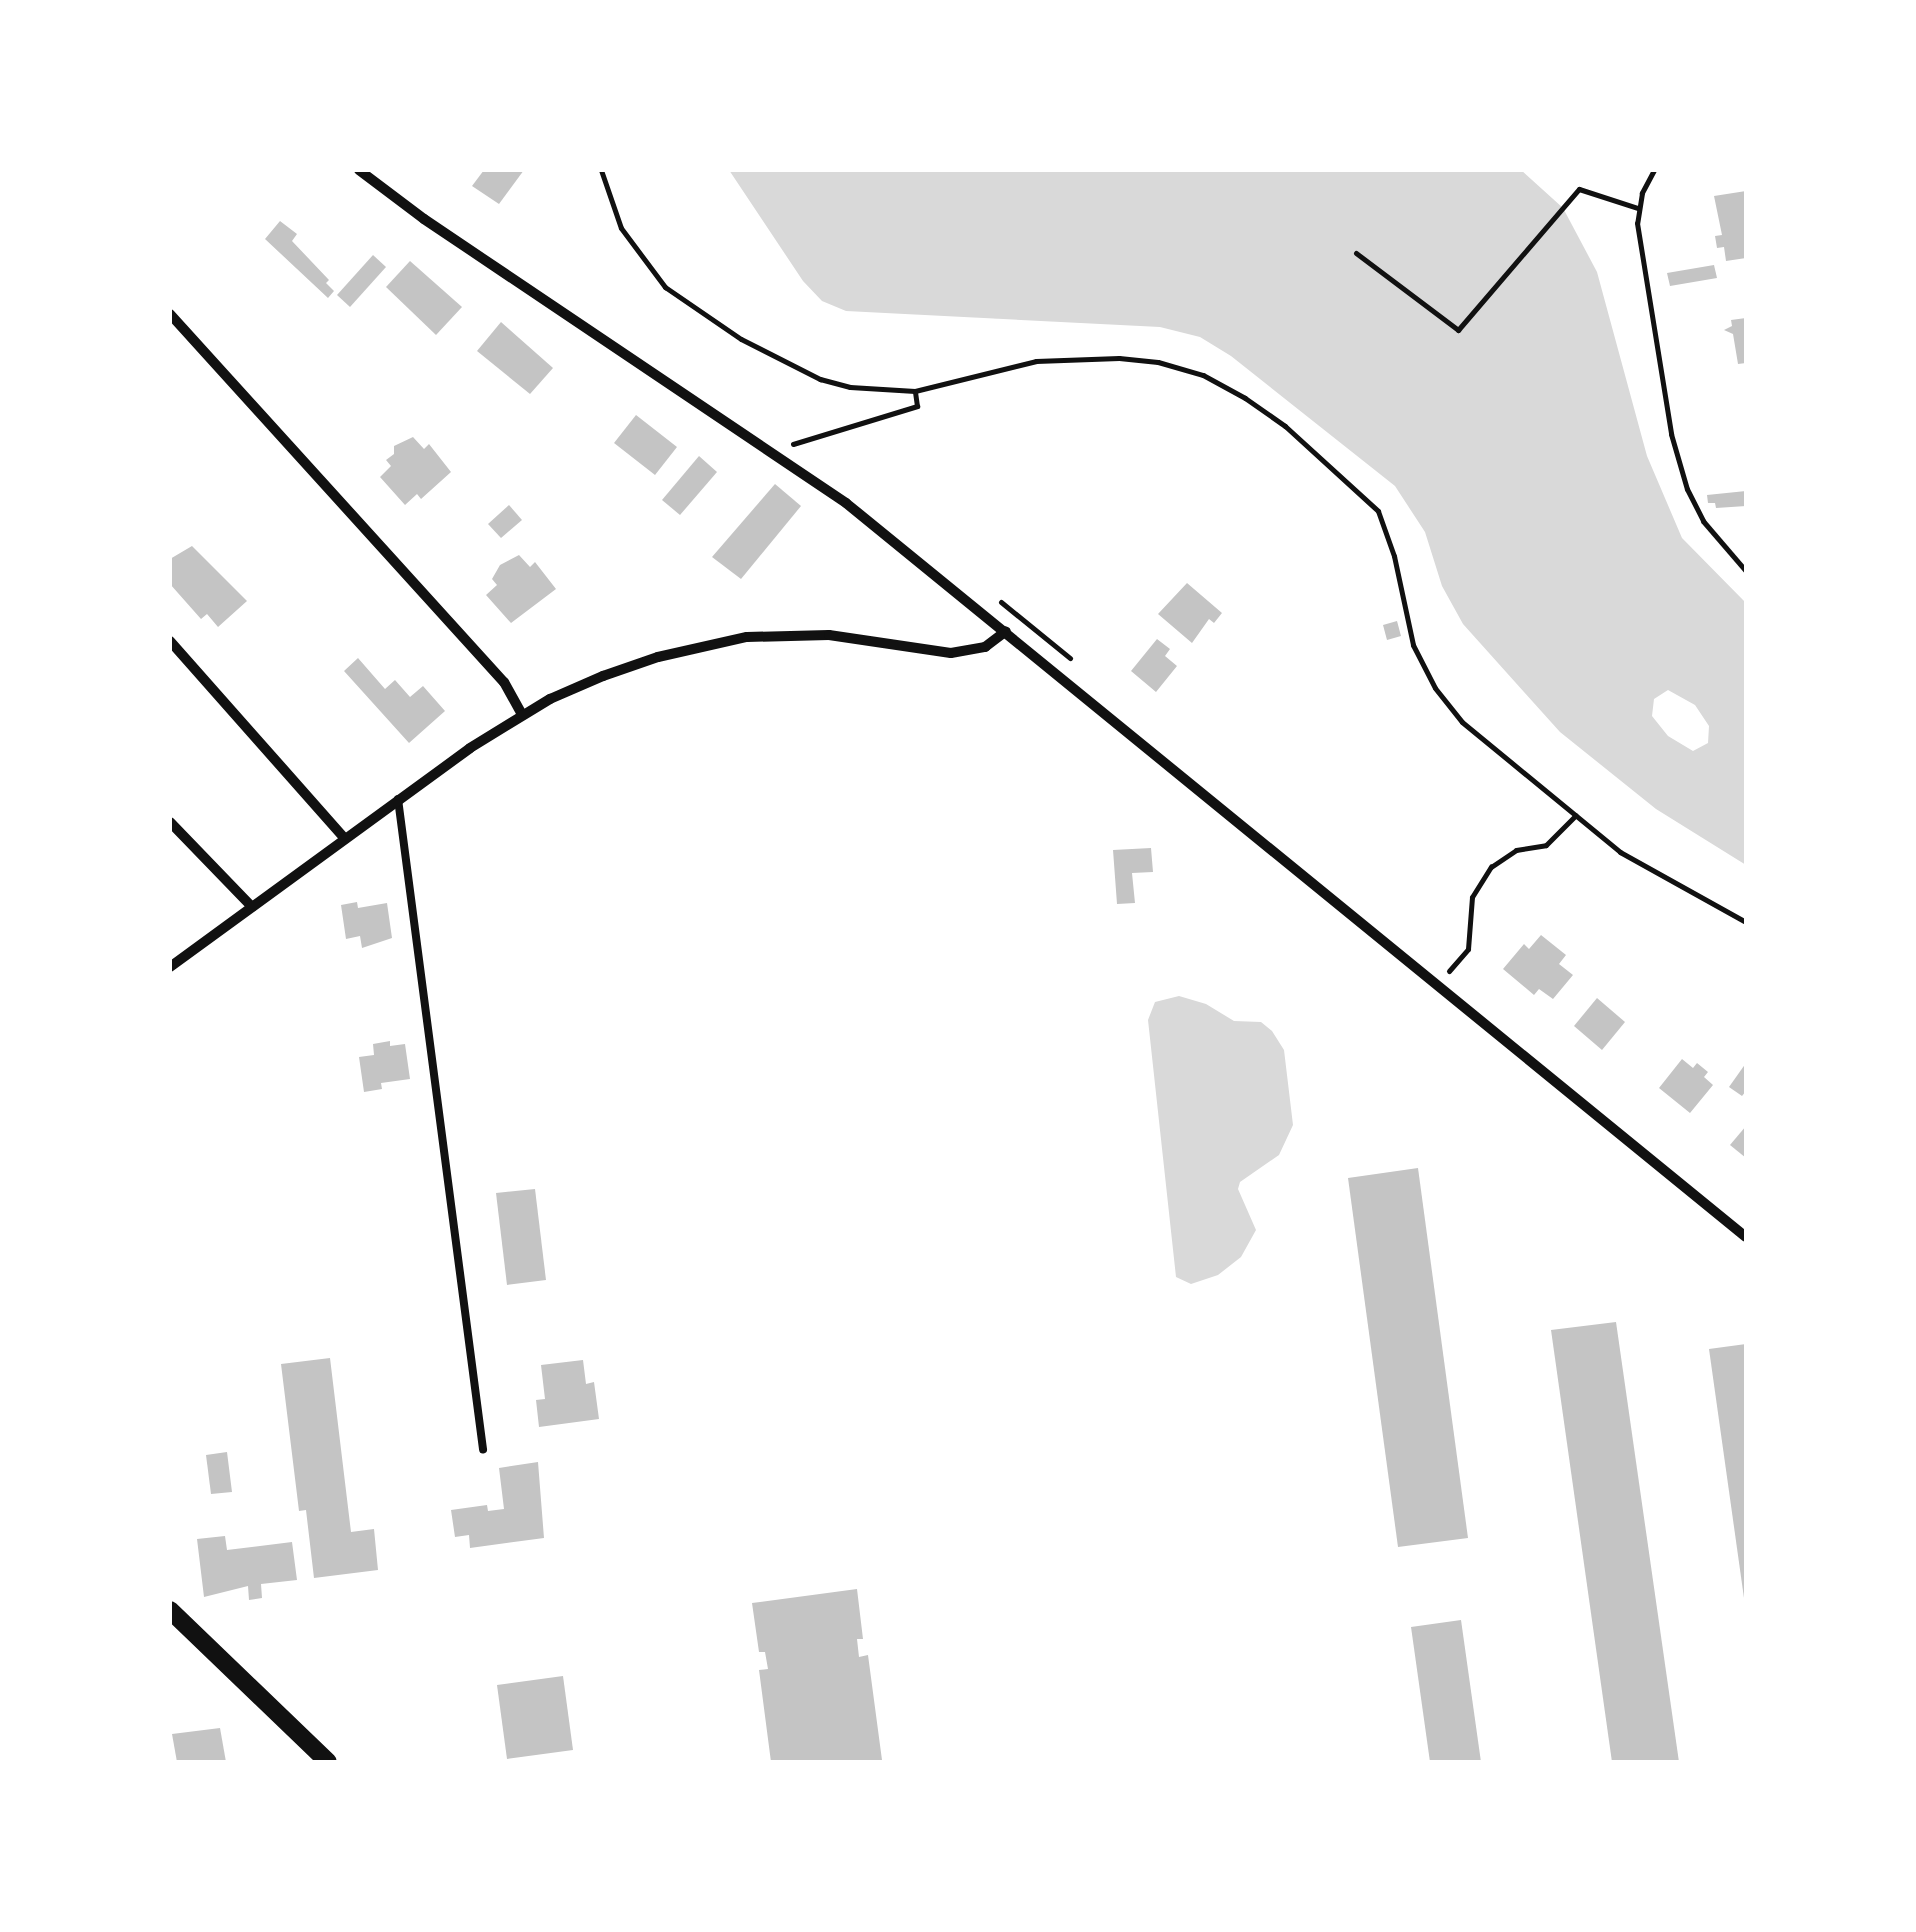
<!DOCTYPE html>
<html>
<head>
<meta charset="utf-8">
<style>
	body { margin:0 }
	#map { position:relative; width:1916px; height:1932px; overflow:hidden; background:#fff; font-family:Figtree,sans-serif }
	div>[style] { position:absolute }
	.water>* { inset:0; background:#d9d9d9 }
	.building>* { inset:0; background:#c4c4c4 }
	.path>* { height:5px; margin:-2.5px; padding:0 2.5px; transform-origin:2.5px; border-radius:2.5px; background:#111 }
	.service>* { height:8px; margin:-4px; padding:0 4px; transform-origin:4px; border-radius:4px; background:#111 }
	.minor>* { height:10px; margin:-5px; padding:0 5px; transform-origin:5px; border-radius:5px; background:#111 }
	.tertiary>* { height:18px; margin:-9px; padding:0 9px; transform-origin:9px; border-radius:9px; background:#111 }
	span { translate:-50% -50%; white-space:nowrap; text-align:center; line-height:1.15; -webkit-text-stroke:9px #fff; paint-order:stroke }
	.frame { position:absolute; inset:0; border:172px solid #fff; pointer-events:none }
</style>
</head>
<body>
<div id="map">
	<div class="water">
		<div style="clip-path:polygon(evenodd,729px 170px,1521px 170px,1563px 208px,1597px 272px,1647px 456px,1682px 538px,1746px 603px,1746px 865px,1656px 809px,1560px 732px,1463px 624px,1442px 586px,1425px 532px,1395px 486px,1231px 356px,1200px 337px,1160px 327px,846px 311px,822px 301px,803px 281px,729px 170px,1668px 690px,1695px 705px,1709px 726px,1708px 743px,1693px 751px,1668px 736px,1652px 716px,1654px 699px,1668px 690px)"></div>
		<div style="clip-path:polygon(1179px 996px,1206px 1004px,1234px 1021px,1261px 1022px,1272px 1031px,1284px 1050px,1293px 1125px,1279px 1155px,1240px 1182px,1238px 1189px,1256px 1230px,1241px 1257px,1218px 1275px,1191px 1284px,1176px 1277px,1148px 1020px,1155px 1002px)"></div>
	</div>
	<div class="building">
		<div style="clip-path:polygon(484px 170px,524px 170px,499px 204px,472px 186px)"></div>
		<div style="clip-path:polygon(1746px 191px,1746px 258px,1726px 261px,1724px 247px,1717px 248px,1715px 236px,1722px 235px,1714px 196px)"></div>
		<div style="clip-path:polygon(280px 221px,297px 234px,292px 241px,329px 280px,326px 283px,334px 291px,328px 298px,265px 239px)"></div>
		<div style="clip-path:polygon(373px 255px,386px 267px,350px 307px,337px 295px)"></div>
		<div style="clip-path:polygon(410px 261px,462px 307px,436px 335px,386px 287px)"></div>
		<div style="clip-path:polygon(1714px 265px,1717px 278px,1670px 286px,1667px 273px)"></div>
		<div style="clip-path:polygon(1746px 318px,1746px 363px,1738px 364px,1733px 334px,1724px 330px,1732px 326px,1731px 320px)"></div>
		<div style="clip-path:polygon(501px 322px,553px 368px,530px 394px,477px 351px)"></div>
		<div style="clip-path:polygon(636px 415px,677px 447px,655px 475px,614px 443px)"></div>
		<div style="clip-path:polygon(413px 437px,424px 449px,429px 444px,451px 472px,421px 499px,417px 494px,405px 505px,380px 477px,391px 466px,386px 460px,394px 454px,394px 446px)"></div>
		<div style="clip-path:polygon(699px 456px,717px 472px,680px 515px,662px 500px)"></div>
		<div style="clip-path:polygon(775px 484px,801px 506px,741px 579px,712px 557px)"></div>
		<div style="clip-path:polygon(1746px 491px,1746px 506px,1716px 508px,1715px 503px,1708px 503px,1707px 495px)"></div>
		<div style="clip-path:polygon(509px 505px,522px 520px,501px 538px,488px 524px)"></div>
		<div style="clip-path:polygon(192px 546px,247px 601px,218px 627px,207px 614px,201px 619px,170px 584px,170px 559px)"></div>
		<div style="clip-path:polygon(519px 555px,530px 567px,535px 562px,556px 589px,511px 623px,486px 595px,497px 585px,492px 579px,500px 565px)"></div>
		<div style="clip-path:polygon(1187px 583px,1222px 613px,1214px 623px,1209px 619px,1192px 643px,1158px 614px)"></div>
		<div style="clip-path:polygon(1397px 621px,1401px 636px,1387px 640px,1383px 625px)"></div>
		<div style="clip-path:polygon(1157px 639px,1170px 649px,1165px 656px,1177px 666px,1156px 692px,1131px 671px)"></div>
		<div style="clip-path:polygon(358px 658px,385px 689px,395px 680px,410px 697px,423px 686px,445px 711px,409px 743px,344px 671px)"></div>
		<div style="clip-path:polygon(1151px 848px,1153px 872px,1132px 873px,1135px 903px,1117px 904px,1113px 850px)"></div>
		<div style="clip-path:polygon(357px 902px,358px 908px,387px 903px,392px 938px,362px 948px,360px 936px,346px 939px,341px 905px)"></div>
		<div style="clip-path:polygon(1541px 935px,1566px 955px,1559px 964px,1573px 975px,1553px 999px,1539px 989px,1534px 995px,1503px 969px,1524px 944px,1529px 949px)"></div>
		<div style="clip-path:polygon(1597px 998px,1625px 1022px,1602px 1050px,1574px 1026px)"></div>
		<div style="clip-path:polygon(390px 1041px,390px 1046px,405px 1044px,410px 1079px,381px 1083px,382px 1089px,364px 1092px,359px 1057px,374px 1055px,373px 1044px)"></div>
		<div style="clip-path:polygon(1682px 1059px,1693px 1068px,1697px 1063px,1708px 1072px,1704px 1077px,1713px 1085px,1690px 1113px,1659px 1088px)"></div>
		<div style="clip-path:polygon(1746px 1063px,1746px 1091px,1742px 1096px,1729px 1087px)"></div>
		<div style="clip-path:polygon(1746px 1126px,1746px 1158px,1730px 1145px)"></div>
		<div style="clip-path:polygon(1418px 1168px,1468px 1538px,1398px 1547px,1348px 1178px)"></div>
		<div style="clip-path:polygon(535px 1189px,546px 1280px,507px 1285px,496px 1193px)"></div>
		<div style="clip-path:polygon(1616px 1322px,1679px 1762px,1612px 1762px,1551px 1330px)"></div>
		<div style="clip-path:polygon(1746px 1344px,1746px 1598px,1744px 1598px,1709px 1349px)"></div>
		<div style="clip-path:polygon(330px 1358px,351px 1532px,374px 1529px,378px 1570px,314px 1578px,306px 1510px,299px 1511px,281px 1364px)"></div>
		<div style="clip-path:polygon(583px 1360px,586px 1384px,594px 1382px,599px 1419px,539px 1427px,536px 1400px,545px 1399px,541px 1365px)"></div>
		<div style="clip-path:polygon(227px 1452px,232px 1492px,211px 1494px,206px 1455px)"></div>
		<div style="clip-path:polygon(538px 1462px,544px 1538px,470px 1548px,469px 1535px,455px 1537px,451px 1510px,487px 1505px,488px 1511px,504px 1509px,499px 1468px)"></div>
		<div style="clip-path:polygon(225px 1536px,227px 1550px,292px 1542px,297px 1580px,261px 1584px,262px 1598px,249px 1600px,248px 1586px,204px 1597px,197px 1539px)"></div>
		<div style="clip-path:polygon(857px 1589px,863px 1639px,857px 1639px,859px 1657px,868px 1655px,882px 1760px,771px 1762px,759px 1670px,768px 1669px,765px 1652px,759px 1652px,752px 1603px)"></div>
		<div style="clip-path:polygon(1461px 1620px,1481px 1762px,1430px 1762px,1411px 1627px)"></div>
		<div style="clip-path:polygon(563px 1676px,573px 1750px,507px 1759px,497px 1685px)"></div>
		<div style="clip-path:polygon(220px 1728px,226px 1762px,177px 1762px,172px 1734px)"></div>
	</div>
	<div class="path">
		<div style="left:601px;top:170px;width:61px;rotate:71deg"></div>
		<div style="left:621px;top:228px;width:74px;rotate:53.3deg"></div>
		<div style="left:665px;top:287px;width:92px;rotate:34.4deg"></div>
		<div style="left:741px;top:339px;width:89px;rotate:26.9deg"></div>
		<div style="left:820px;top:379px;width:31px;rotate:15deg"></div>
		<div style="left:850px;top:387px;width:65px;rotate:3.5deg"></div>
		<div style="left:915px;top:391px;width:125px;rotate:-13.9deg"></div>
		<div style="left:1036px;top:361px;width:83px;rotate:-2.1deg"></div>
		<div style="left:1119px;top:358px;width:39px;rotate:6deg"></div>
		<div style="left:1158px;top:362px;width:47px;rotate:16.1deg"></div>
		<div style="left:1203px;top:375px;width:48px;rotate:28.7deg"></div>
		<div style="left:1245px;top:398px;width:49px;rotate:35deg"></div>
		<div style="left:1285px;top:426px;width:126px;rotate:42.4deg"></div>
		<div style="left:1378px;top:511px;width:48px;rotate:70.4deg"></div>
		<div style="left:1394px;top:556px;width:91px;rotate:77.9deg"></div>
		<div style="left:1413px;top:645px;width:48px;rotate:62.9deg"></div>
		<div style="left:1435px;top:688px;width:43px;rotate:51.5deg"></div>
		<div style="left:1462px;top:722px;width:205px;rotate:39.4deg"></div>
		<div style="left:1620px;top:852px;width:144px;rotate:29.1deg"></div>
		<div style="left:1654px;top:170px;width:26px;rotate:118deg"></div>
		<div style="left:1642px;top:193px;width:30px;rotate:99deg"></div>
		<div style="left:1637px;top:223px;width:214px;rotate:80.8deg"></div>
		<div style="left:1671px;top:434px;width:57px;rotate:73.8deg"></div>
		<div style="left:1687px;top:489px;width:36px;rotate:63deg"></div>
		<div style="left:1703px;top:521px;width:66px;rotate:49.3deg"></div>
		<div style="left:1356px;top:253px;width:128px;rotate:37deg"></div>
		<div style="left:1458px;top:330px;width:186px;rotate:-49.4deg"></div>
		<div style="left:1579px;top:189px;width:62px;rotate:17.9deg"></div>
		<div style="left:793px;top:444px;width:130px;rotate:-17deg"></div>
		<div style="left:917px;top:406px;width:14px;rotate:-98deg"></div>
		<div style="left:1001px;top:602px;width:89px;rotate:39.1deg"></div>
		<div style="left:1449px;top:971px;width:29px;rotate:-49deg"></div>
		<div style="left:1468px;top:949px;width:52px;rotate:-85.6deg"></div>
		<div style="left:1472px;top:897px;width:36px;rotate:-58deg"></div>
		<div style="left:1491px;top:867px;width:30px;rotate:-34deg"></div>
		<div style="left:1516px;top:850px;width:30px;rotate:-9deg"></div>
		<div style="left:1546px;top:845px;width:42px;rotate:-45deg"></div>
	</div>
	<div class="service">
		<div style="left:398px;top:799px;width:656px;rotate:82.55deg"></div>
	</div>
	<div class="minor">
		<div style="left:359px;top:170px;width:81px;rotate:37deg"></div>
		<div style="left:424px;top:219px;width:509px;rotate:33.94deg"></div>
		<div style="left:846px;top:503px;width:1161px;rotate:39.2deg"></div>
		<div style="left:170px;top:314px;width:497px;rotate:47.8deg"></div>
		<div style="left:504px;top:682px;width:38px;rotate:61deg"></div>
		<div style="left:170px;top:641px;width:264px;rotate:48.5deg"></div>
		<div style="left:170px;top:822px;width:118px;rotate:46deg"></div>
		<div style="left:170px;top:967px;width:371px;rotate:-36.1deg"></div>
		<div style="left:470px;top:748px;width:94px;rotate:-31.5deg"></div>
		<div style="left:550px;top:699px;width:58px;rotate:-23.5deg"></div>
		<div style="left:603px;top:676px;width:58px;rotate:-19.1deg"></div>
		<div style="left:658px;top:657px;width:91px;rotate:-12.7deg"></div>
		<div style="left:747px;top:637px;width:82px;rotate:-1.4deg"></div>
		<div style="left:829px;top:635px;width:123px;rotate:8.4deg"></div>
		<div style="left:951px;top:653px;width:35px;rotate:-10deg"></div>
		<div style="left:985px;top:647px;width:26px;rotate:-37deg"></div>
	</div>
	<div class="tertiary">
		<div style="left:170px;top:1610px;width:219px;rotate:43.9deg"></div>
	</div>
	<div class="frame"></div>
</div>
</body>
</html>
